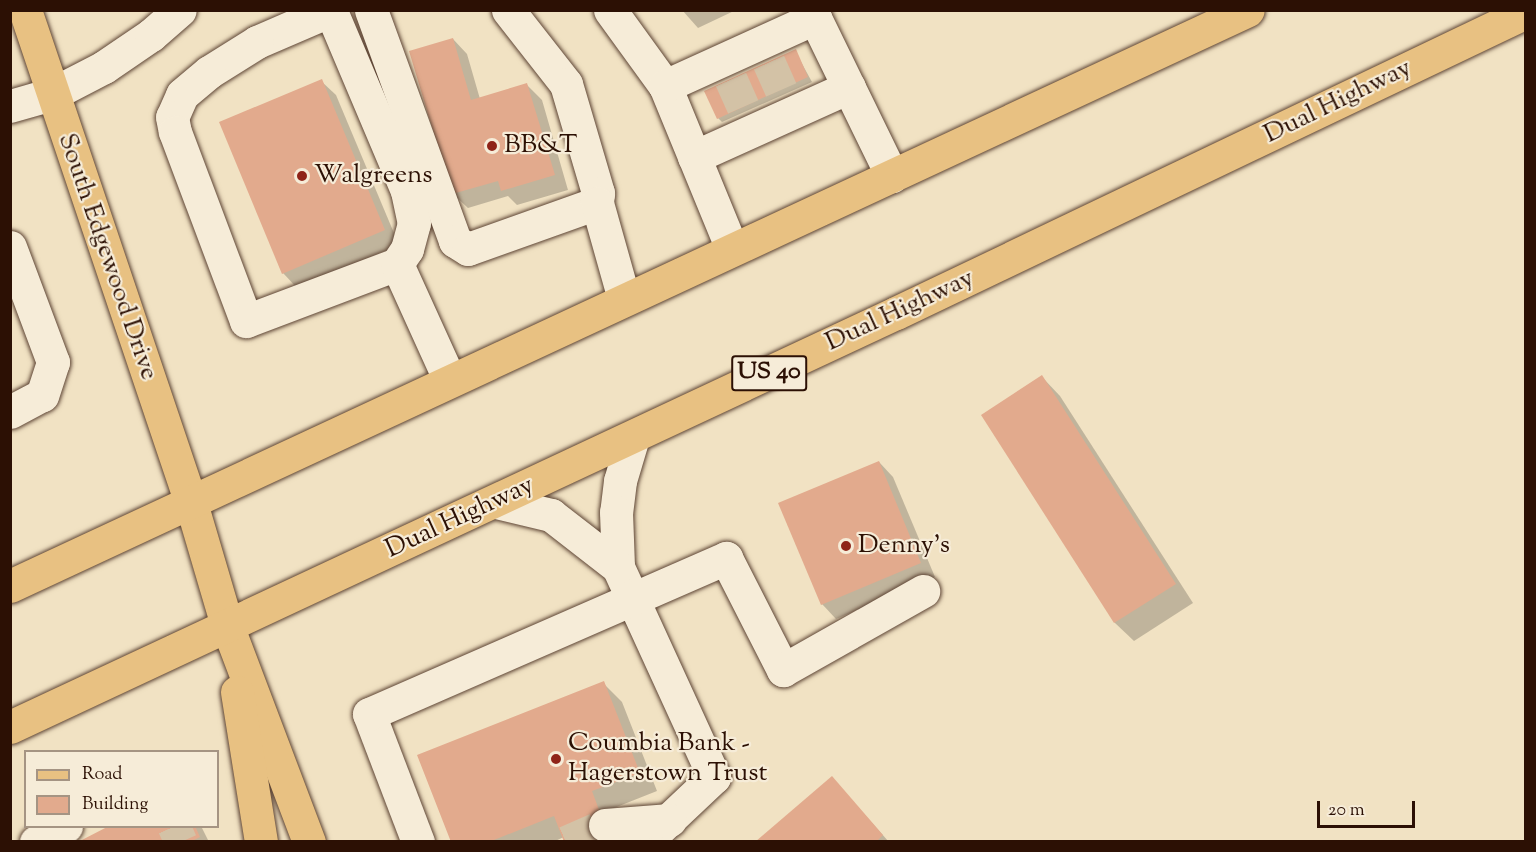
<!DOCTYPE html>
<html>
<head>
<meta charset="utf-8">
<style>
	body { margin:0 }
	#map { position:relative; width:1536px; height:852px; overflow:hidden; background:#f1e2c3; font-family:"Sorts Mill Goudy",serif }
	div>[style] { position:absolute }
	.shadow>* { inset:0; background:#0003 }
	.building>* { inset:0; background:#e2aa8d }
	.minor-tunnel>* { height:33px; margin-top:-16.5px; transform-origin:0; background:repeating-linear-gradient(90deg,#d3c2a6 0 33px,transparent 0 49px) }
	.roads { filter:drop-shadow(0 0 2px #5d4434) drop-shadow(0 0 2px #5d4434) }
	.minor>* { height:33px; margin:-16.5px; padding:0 16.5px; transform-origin:16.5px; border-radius:16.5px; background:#f6ecd8 }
	.major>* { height:33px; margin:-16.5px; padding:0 16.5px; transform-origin:16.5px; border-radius:16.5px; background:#e8c182 }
	.dots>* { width:16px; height:16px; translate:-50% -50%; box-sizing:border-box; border:3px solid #f6ecd8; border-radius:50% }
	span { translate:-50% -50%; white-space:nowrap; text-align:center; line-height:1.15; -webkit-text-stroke:4.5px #f6ecd8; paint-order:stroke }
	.shield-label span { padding:2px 4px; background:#f6ecd8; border:2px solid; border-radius:4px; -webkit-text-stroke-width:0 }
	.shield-label { font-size:24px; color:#2c1004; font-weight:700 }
	.street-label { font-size:26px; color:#2c1004 }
	.poi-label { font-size:26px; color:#2c1004 }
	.left { translate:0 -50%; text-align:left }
	.frame { position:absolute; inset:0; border:12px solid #2c1004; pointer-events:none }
	.legend { position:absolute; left:24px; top:750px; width:195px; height:78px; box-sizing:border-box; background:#f6ecd8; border:2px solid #a59483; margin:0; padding:8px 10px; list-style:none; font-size:18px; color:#2c1004 }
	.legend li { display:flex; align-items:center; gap:12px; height:30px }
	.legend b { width:30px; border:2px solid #a59483 }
	.scale { position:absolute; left:1317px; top:801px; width:98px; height:27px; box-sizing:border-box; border:3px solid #2c1004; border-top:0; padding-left:8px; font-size:18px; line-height:21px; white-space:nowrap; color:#2c1004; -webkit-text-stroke:4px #f6ecd8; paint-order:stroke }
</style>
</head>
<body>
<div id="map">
	<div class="shadow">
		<div style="clip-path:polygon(682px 10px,736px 10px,698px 28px)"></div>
		<div style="clip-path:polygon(453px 39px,467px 54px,480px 99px,527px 85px,542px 100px,568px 190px,517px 205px,508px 196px,468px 208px,453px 194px)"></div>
		<div style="clip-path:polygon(795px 51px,812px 82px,722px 122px,718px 118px)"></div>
		<div style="clip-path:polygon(321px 81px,336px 95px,399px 245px,297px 288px,283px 273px)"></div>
		<div style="clip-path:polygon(1042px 377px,1060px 396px,1193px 603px,1134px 641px,1115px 623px,983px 416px)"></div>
		<div style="clip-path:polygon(879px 462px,893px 477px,935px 577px,836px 619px,822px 604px)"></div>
		<div style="clip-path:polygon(603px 683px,622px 702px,657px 791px,609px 810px,622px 842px,566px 842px,564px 837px,553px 842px,453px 842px)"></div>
		<div style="clip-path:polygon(832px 778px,889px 842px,757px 842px)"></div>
		<div style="clip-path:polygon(112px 826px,201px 826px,209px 842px,81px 842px)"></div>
	</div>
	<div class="building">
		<div style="clip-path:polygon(453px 38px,471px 100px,527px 83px,555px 175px,501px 191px,498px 181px,452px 194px,409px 51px)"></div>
		<div style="clip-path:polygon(796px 49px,808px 77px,717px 119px,704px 91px)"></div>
		<div style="clip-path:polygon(322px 79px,385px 230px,282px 274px,219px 122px)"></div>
		<div style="clip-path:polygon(1042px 375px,1176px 584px,1114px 623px,981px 415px)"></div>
		<div style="clip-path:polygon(879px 461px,921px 563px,821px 605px,778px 503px)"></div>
		<div style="clip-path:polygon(604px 681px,640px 773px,592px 791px,611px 842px,564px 842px,554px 816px,489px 842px,451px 842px,417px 755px)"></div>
		<div style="clip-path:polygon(832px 776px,883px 835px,876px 842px,755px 842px)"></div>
		<div style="clip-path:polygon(109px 826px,195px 826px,200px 837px,190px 842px,78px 842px)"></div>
	</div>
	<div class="minor-tunnel">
		<div style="left:769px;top:62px;width:30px;rotate:66deg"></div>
		<div style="left:731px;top:79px;width:30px;rotate:66deg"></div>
		<div style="left:174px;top:826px;width:17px;rotate:66deg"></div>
		<div style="left:566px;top:842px;width:43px;rotate:-23.6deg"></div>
	</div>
	<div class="roads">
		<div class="minor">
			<div style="left:331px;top:10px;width:81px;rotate:156.6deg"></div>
			<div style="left:257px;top:42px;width:57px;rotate:148deg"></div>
			<div style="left:209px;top:72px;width:35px;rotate:140deg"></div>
			<div style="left:182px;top:95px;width:24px;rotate:114deg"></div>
			<div style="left:172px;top:117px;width:15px;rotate:79deg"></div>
			<div style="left:175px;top:132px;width:202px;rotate:69.4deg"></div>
			<div style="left:246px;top:321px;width:161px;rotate:-20.7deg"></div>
			<div style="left:397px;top:264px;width:128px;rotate:65.6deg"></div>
			<div style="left:371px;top:10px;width:246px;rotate:70deg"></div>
			<div style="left:455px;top:241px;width:15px;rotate:32deg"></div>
			<div style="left:468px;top:249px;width:137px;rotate:-19.6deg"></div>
			<div style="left:508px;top:10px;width:94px;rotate:51.9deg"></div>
			<div style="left:566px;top:84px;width:114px;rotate:73.6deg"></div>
			<div style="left:598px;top:193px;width:10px;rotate:96deg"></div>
			<div style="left:597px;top:203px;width:100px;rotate:74.3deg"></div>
			<div style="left:610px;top:10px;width:94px;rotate:54.1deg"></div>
			<div style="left:331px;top:11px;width:195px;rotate:67.1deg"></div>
			<div style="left:407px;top:191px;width:33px;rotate:78deg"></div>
			<div style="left:414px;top:223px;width:27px;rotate:105deg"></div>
			<div style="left:407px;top:249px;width:18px;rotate:124deg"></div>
			<div style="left:10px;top:106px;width:44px;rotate:-15.9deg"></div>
			<div style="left:52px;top:94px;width:59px;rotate:-27.4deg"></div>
			<div style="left:104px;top:67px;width:57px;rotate:-34.2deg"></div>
			<div style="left:151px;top:35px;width:38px;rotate:-41deg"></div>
			<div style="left:694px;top:157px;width:170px;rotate:-24.3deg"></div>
			<div style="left:10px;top:247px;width:123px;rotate:69.5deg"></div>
			<div style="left:53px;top:362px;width:35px;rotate:108deg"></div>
			<div style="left:42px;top:395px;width:36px;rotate:152deg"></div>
			<div style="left:732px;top:249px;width:176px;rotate:-112.3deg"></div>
			<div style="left:665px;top:86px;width:165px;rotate:-24.4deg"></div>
			<div style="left:815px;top:18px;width:176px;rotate:64deg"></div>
			<div style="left:633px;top:437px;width:46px;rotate:106.5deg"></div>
			<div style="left:620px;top:481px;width:31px;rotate:97deg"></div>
			<div style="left:616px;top:512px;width:55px;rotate:87.9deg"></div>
			<div style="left:618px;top:567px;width:231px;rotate:65.4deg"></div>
			<div style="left:714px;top:777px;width:95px;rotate:136.7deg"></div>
			<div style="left:496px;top:502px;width:57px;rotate:13.3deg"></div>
			<div style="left:551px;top:515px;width:85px;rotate:37.8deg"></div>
			<div style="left:605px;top:825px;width:65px;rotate:-4.4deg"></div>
			<div style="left:36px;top:842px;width:34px;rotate:-28deg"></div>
			<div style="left:418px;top:842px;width:137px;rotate:-110.9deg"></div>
			<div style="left:369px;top:714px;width:390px;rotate:-23.6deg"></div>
			<div style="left:726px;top:558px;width:126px;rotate:63deg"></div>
			<div style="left:783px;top:670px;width:161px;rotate:-29.4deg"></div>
		</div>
		<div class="major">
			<div style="left:25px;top:10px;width:520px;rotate:71.39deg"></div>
			<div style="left:191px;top:503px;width:127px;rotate:73.6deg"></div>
			<div style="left:227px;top:625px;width:232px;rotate:69.3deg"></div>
			<div style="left:10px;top:586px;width:1365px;rotate:-24.95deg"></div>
			<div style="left:237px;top:692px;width:152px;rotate:80.9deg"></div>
			<div style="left:10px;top:727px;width:978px;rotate:-25.05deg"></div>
			<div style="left:896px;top:313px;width:698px;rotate:-25.54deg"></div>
		</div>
	</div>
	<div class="dots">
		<div style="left:492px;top:146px;background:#8f2418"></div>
		<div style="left:302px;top:176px;background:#8f2418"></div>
		<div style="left:846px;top:546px;background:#8f2418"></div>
		<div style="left:556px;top:759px;background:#8f2418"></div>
	</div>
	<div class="shield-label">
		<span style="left:769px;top:373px">US 40</span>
	</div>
	<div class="street-label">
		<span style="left:1338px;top:102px;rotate:-26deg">Dual Highway</span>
		<span style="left:107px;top:257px;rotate:71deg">South Edgewood Drive</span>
		<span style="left:900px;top:311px;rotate:-25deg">Dual Highway</span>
		<span style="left:460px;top:518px;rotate:-25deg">Dual Highway</span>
	</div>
	<div class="poi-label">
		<span class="left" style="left:504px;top:146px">BB&amp;T</span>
		<span class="left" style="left:314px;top:176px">Walgreens</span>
		<span class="left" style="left:858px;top:546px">Denny's</span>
		<span class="left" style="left:568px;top:759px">Coumbia Bank -<br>Hagerstown Trust</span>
	</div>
	<div class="frame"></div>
	<ul class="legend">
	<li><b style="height:8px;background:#e8c182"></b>Road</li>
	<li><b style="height:16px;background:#e2aa8d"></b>Building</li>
	</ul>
	<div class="scale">20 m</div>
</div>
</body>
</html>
